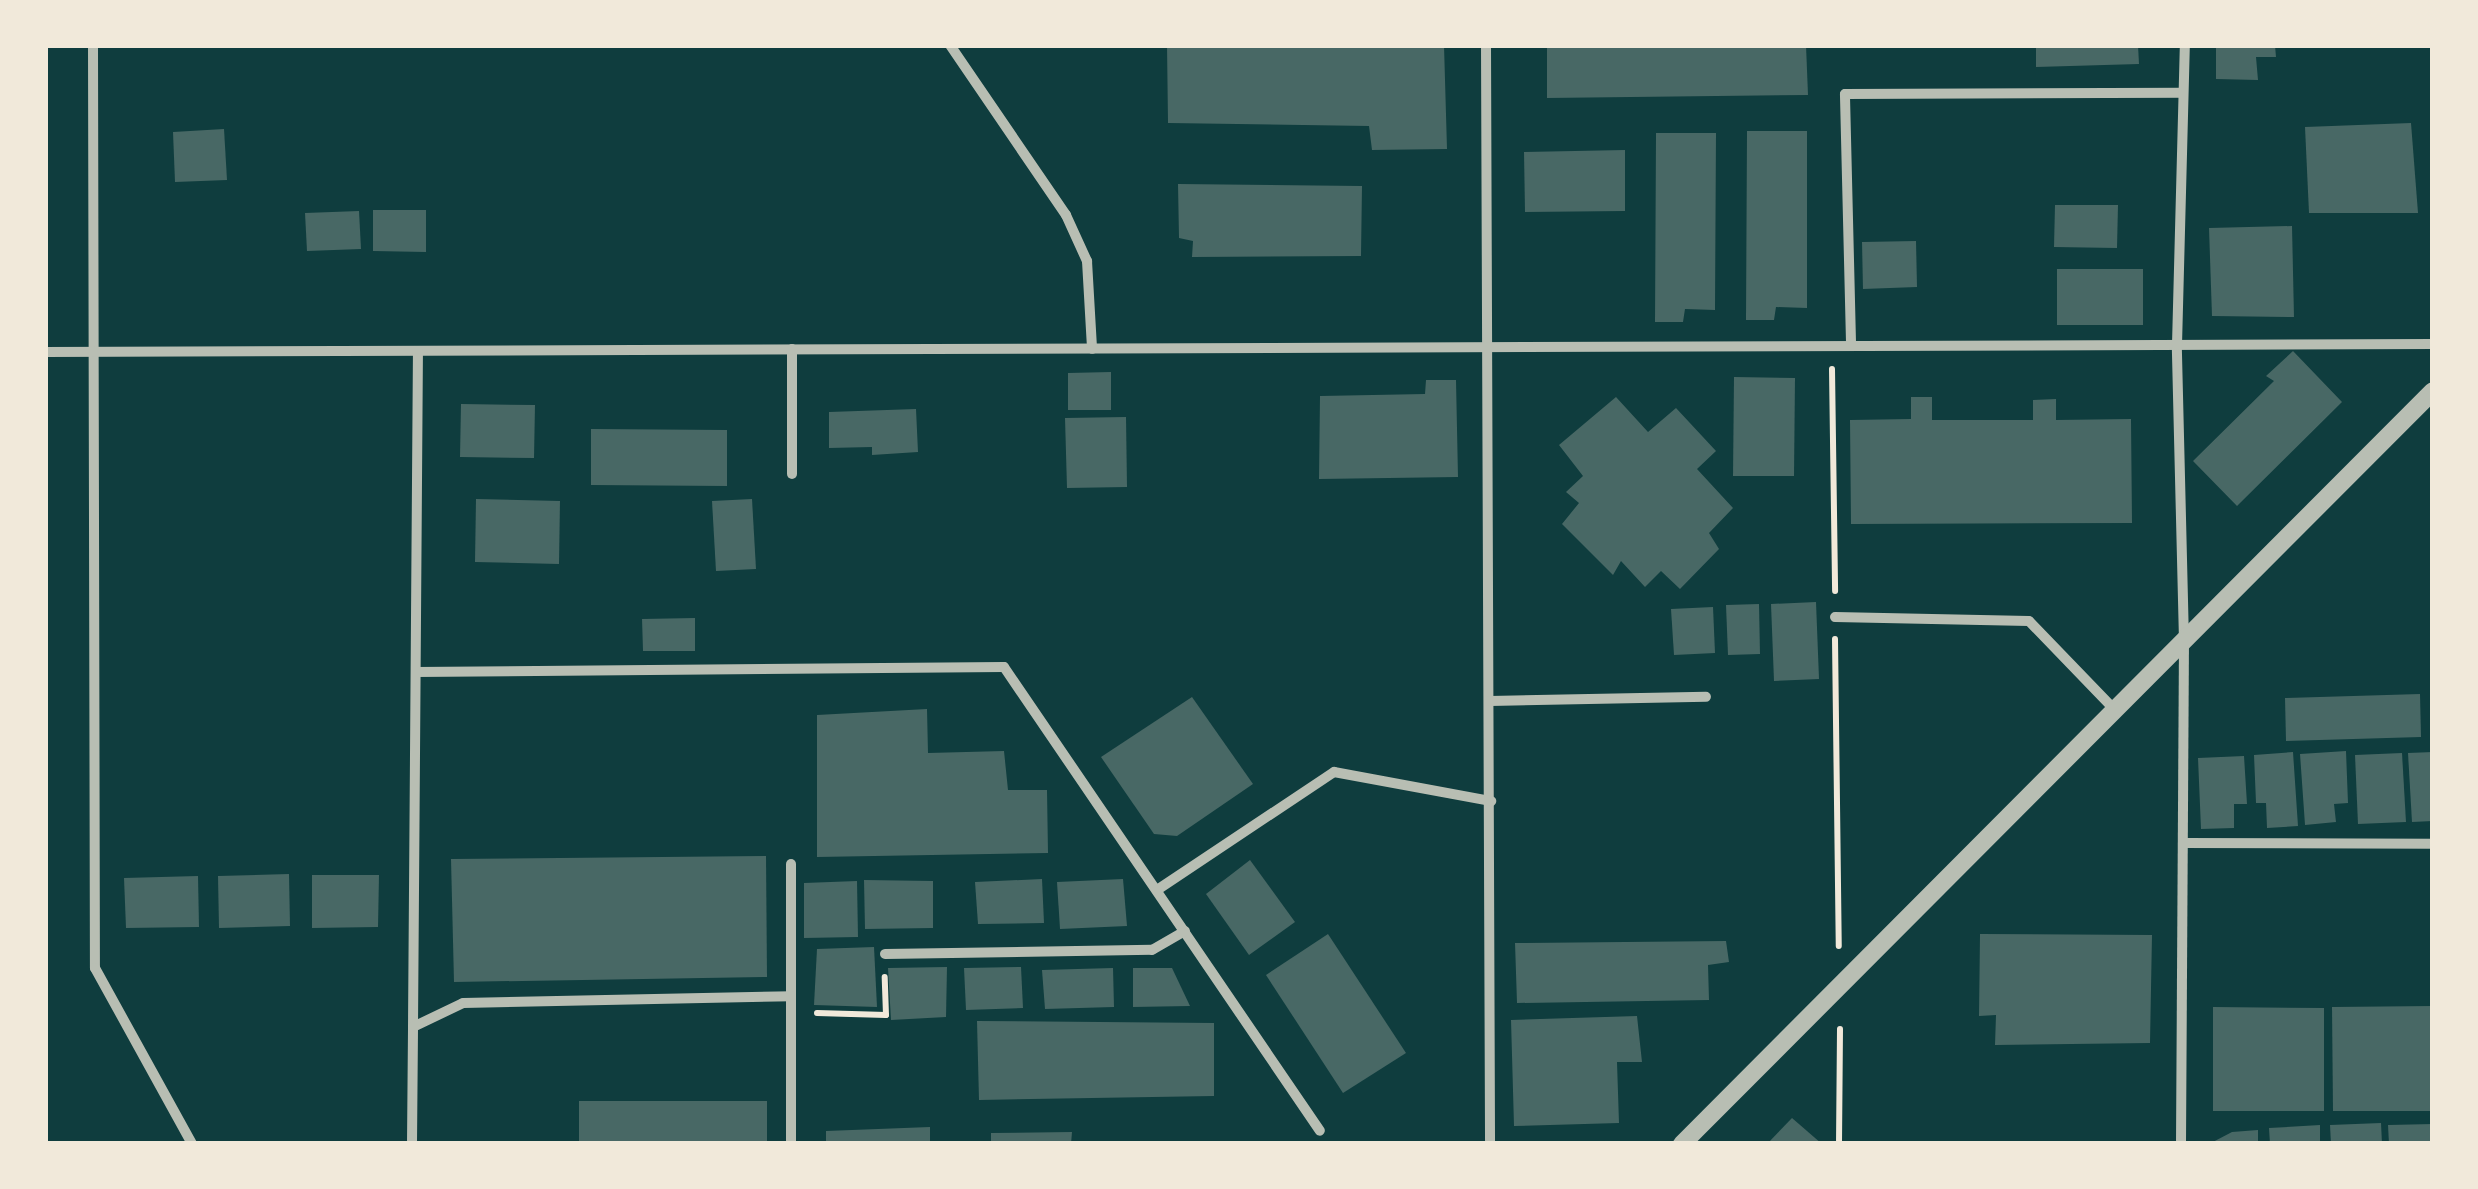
<!DOCTYPE html>
<html>
<head>
<meta charset="utf-8">
<style>
	body { margin:0 }
	#map { position:relative; width:2478px; height:1189px; overflow:hidden; background:#0f3d3e; font-family:Signika,sans-serif }
	div>[style] { position:absolute }
	.building>* { inset:0; background:#486865 }
	.path>* { height:6px; margin:-3px; padding:0 3px; transform-origin:3px; border-radius:3px; background:#f1e9da }
	.minor>* { height:10px; margin:-5px; padding:0 5px; transform-origin:5px; border-radius:5px; background:#b8beb3 }
	.tertiary>* { height:18px; margin:-9px; padding:0 9px; transform-origin:9px; border-radius:9px; background:#b8beb3 }
	span { translate:-50% -50%; white-space:nowrap; text-align:center; line-height:1.15; -webkit-text-stroke:8px #f1e9da; paint-order:stroke }
	.frame { position:absolute; inset:0; border:48px solid #f1e9da; pointer-events:none }
</style>
</head>
<body>
<div id="map">
	<div class="building">
		<div style="clip-path:polygon(1167px 45px,1444px 45px,1447px 149px,1372px 150px,1369px 126px,1168px 123px)"></div>
		<div style="clip-path:polygon(1547px 45px,1806px 45px,1808px 95px,1547px 98px)"></div>
		<div style="clip-path:polygon(2036px 45px,2138px 45px,2139px 64px,2036px 67px)"></div>
		<div style="clip-path:polygon(2216px 45px,2275px 45px,2276px 57px,2256px 57px,2258px 80px,2216px 79px)"></div>
		<div style="clip-path:polygon(2411px 123px,2418px 213px,2309px 213px,2305px 127px)"></div>
		<div style="clip-path:polygon(224px 129px,227px 180px,175px 182px,173px 132px)"></div>
		<div style="clip-path:polygon(1747px 131px,1807px 131px,1807px 308px,1776px 307px,1774px 320px,1746px 320px)"></div>
		<div style="clip-path:polygon(1656px 133px,1716px 133px,1715px 310px,1685px 309px,1683px 322px,1655px 322px)"></div>
		<div style="clip-path:polygon(1625px 150px,1625px 211px,1525px 212px,1524px 152px)"></div>
		<div style="clip-path:polygon(1178px 184px,1362px 186px,1361px 256px,1192px 257px,1193px 241px,1179px 238px)"></div>
		<div style="clip-path:polygon(2055px 205px,2118px 205px,2117px 248px,2054px 247px)"></div>
		<div style="clip-path:polygon(373px 210px,426px 210px,426px 252px,373px 251px)"></div>
		<div style="clip-path:polygon(359px 211px,361px 249px,307px 251px,305px 213px)"></div>
		<div style="clip-path:polygon(2292px 226px,2294px 317px,2212px 316px,2209px 228px)"></div>
		<div style="clip-path:polygon(1916px 241px,1917px 287px,1863px 289px,1862px 242px)"></div>
		<div style="clip-path:polygon(2057px 269px,2143px 269px,2143px 325px,2057px 325px)"></div>
		<div style="clip-path:polygon(2293px 351px,2342px 402px,2237px 506px,2193px 461px,2274px 381px,2266px 376px)"></div>
		<div style="clip-path:polygon(1111px 372px,1111px 410px,1068px 410px,1068px 373px)"></div>
		<div style="clip-path:polygon(1734px 377px,1795px 378px,1794px 476px,1733px 476px)"></div>
		<div style="clip-path:polygon(1426px 380px,1456px 380px,1458px 477px,1319px 479px,1320px 396px,1425px 394px)"></div>
		<div style="clip-path:polygon(1616px 397px,1648px 432px,1676px 408px,1716px 451px,1697px 469px,1733px 508px,1709px 533px,1719px 549px,1680px 589px,1661px 571px,1645px 587px,1621px 561px,1613px 575px,1562px 524px,1579px 503px,1566px 492px,1583px 476px,1559px 445px)"></div>
		<div style="clip-path:polygon(1911px 397px,1932px 397px,1932px 420px,2033px 420px,2033px 400px,2056px 399px,2056px 420px,2131px 419px,2132px 523px,1851px 524px,1850px 420px,1911px 419px)"></div>
		<div style="clip-path:polygon(461px 404px,535px 405px,534px 458px,460px 457px)"></div>
		<div style="clip-path:polygon(916px 409px,918px 452px,872px 455px,872px 447px,829px 448px,829px 412px)"></div>
		<div style="clip-path:polygon(1126px 417px,1127px 487px,1067px 488px,1065px 418px)"></div>
		<div style="clip-path:polygon(591px 429px,727px 430px,727px 486px,591px 485px)"></div>
		<div style="clip-path:polygon(476px 499px,560px 501px,559px 564px,475px 562px)"></div>
		<div style="clip-path:polygon(752px 499px,756px 569px,716px 571px,712px 501px)"></div>
		<div style="clip-path:polygon(1816px 602px,1819px 679px,1774px 681px,1771px 604px)"></div>
		<div style="clip-path:polygon(1759px 604px,1760px 654px,1728px 655px,1726px 605px)"></div>
		<div style="clip-path:polygon(1713px 607px,1715px 653px,1674px 655px,1671px 609px)"></div>
		<div style="clip-path:polygon(695px 618px,695px 651px,643px 651px,642px 619px)"></div>
		<div style="clip-path:polygon(2420px 694px,2421px 737px,2286px 741px,2285px 698px)"></div>
		<div style="clip-path:polygon(1192px 697px,1253px 784px,1177px 836px,1154px 834px,1101px 757px)"></div>
		<div style="clip-path:polygon(927px 709px,928px 753px,1004px 751px,1008px 790px,1047px 790px,1048px 853px,817px 857px,817px 715px)"></div>
		<div style="clip-path:polygon(2346px 751px,2348px 803px,2334px 804px,2336px 822px,2305px 825px,2300px 754px)"></div>
		<div style="clip-path:polygon(2293px 752px,2298px 826px,2267px 828px,2266px 803px,2256px 803px,2254px 755px)"></div>
		<div style="clip-path:polygon(2433px 752px,2433px 821px,2412px 822px,2408px 753px)"></div>
		<div style="clip-path:polygon(2402px 753px,2406px 822px,2358px 824px,2355px 755px)"></div>
		<div style="clip-path:polygon(2244px 756px,2247px 804px,2234px 804px,2234px 828px,2201px 829px,2198px 758px)"></div>
		<div style="clip-path:polygon(766px 856px,767px 977px,454px 982px,451px 859px)"></div>
		<div style="clip-path:polygon(1250px 860px,1295px 922px,1249px 955px,1206px 894px)"></div>
		<div style="clip-path:polygon(289px 874px,290px 926px,219px 928px,218px 876px)"></div>
		<div style="clip-path:polygon(312px 875px,379px 875px,378px 927px,312px 928px)"></div>
		<div style="clip-path:polygon(198px 876px,199px 927px,126px 928px,124px 878px)"></div>
		<div style="clip-path:polygon(1042px 879px,1044px 923px,978px 924px,975px 882px)"></div>
		<div style="clip-path:polygon(1123px 879px,1127px 926px,1060px 929px,1057px 882px)"></div>
		<div style="clip-path:polygon(864px 880px,933px 881px,933px 928px,865px 929px)"></div>
		<div style="clip-path:polygon(857px 881px,858px 937px,804px 938px,804px 883px)"></div>
		<div style="clip-path:polygon(1328px 934px,1406px 1053px,1343px 1093px,1266px 975px)"></div>
		<div style="clip-path:polygon(1980px 934px,2152px 935px,2150px 1043px,1995px 1045px,1996px 1015px,1979px 1016px)"></div>
		<div style="clip-path:polygon(1726px 941px,1729px 962px,1708px 965px,1709px 1000px,1517px 1003px,1515px 943px)"></div>
		<div style="clip-path:polygon(874px 947px,877px 1007px,814px 1005px,817px 949px)"></div>
		<div style="clip-path:polygon(947px 967px,946px 1017px,891px 1020px,888px 968px)"></div>
		<div style="clip-path:polygon(1021px 967px,1023px 1008px,966px 1010px,964px 968px)"></div>
		<div style="clip-path:polygon(1113px 968px,1114px 1007px,1045px 1009px,1042px 970px)"></div>
		<div style="clip-path:polygon(1133px 968px,1172px 968px,1190px 1006px,1133px 1007px)"></div>
		<div style="clip-path:polygon(2433px 1006px,2433px 1111px,2333px 1111px,2332px 1007px)"></div>
		<div style="clip-path:polygon(2213px 1007px,2324px 1008px,2324px 1111px,2213px 1111px)"></div>
		<div style="clip-path:polygon(1637px 1016px,1642px 1062px,1617px 1062px,1619px 1123px,1514px 1126px,1511px 1020px)"></div>
		<div style="clip-path:polygon(977px 1021px,1214px 1023px,1214px 1096px,979px 1100px)"></div>
		<div style="clip-path:polygon(579px 1101px,767px 1101px,767px 1144px,579px 1144px)"></div>
		<div style="clip-path:polygon(1792px 1118px,1822px 1144px,1767px 1144px)"></div>
		<div style="clip-path:polygon(2381px 1123px,2382px 1144px,2331px 1144px,2330px 1125px)"></div>
		<div style="clip-path:polygon(2433px 1124px,2433px 1144px,2389px 1144px,2388px 1125px)"></div>
		<div style="clip-path:polygon(2320px 1125px,2320px 1144px,2270px 1144px,2269px 1128px)"></div>
		<div style="clip-path:polygon(930px 1127px,930px 1144px,826px 1144px,826px 1131px)"></div>
		<div style="clip-path:polygon(2258px 1130px,2258px 1144px,2209px 1144px,2232px 1132px)"></div>
		<div style="clip-path:polygon(1072px 1132px,1071px 1144px,991px 1144px,991px 1133px)"></div>
	</div>
	<div class="path">
		<div style="left:1832px;top:369px;width:222px;rotate:89.2deg"></div>
		<div style="left:1835px;top:639px;width:307px;rotate:89.3deg"></div>
		<div style="left:817px;top:1013px;width:69px;rotate:1.7deg"></div>
		<div style="left:886px;top:1015px;width:38px;rotate:-92deg"></div>
		<div style="left:1839px;top:1144px;width:115px;rotate:-89.5deg"></div>
	</div>
	<div class="minor">
		<div style="left:93px;top:45px;width:923px;rotate:89.88deg"></div>
		<div style="left:95px;top:968px;width:201px;rotate:61.1deg"></div>
		<div style="left:950px;top:45px;width:206px;rotate:55.7deg"></div>
		<div style="left:1066px;top:215px;width:51px;rotate:65.5deg"></div>
		<div style="left:1087px;top:261px;width:88px;rotate:86.7deg"></div>
		<div style="left:1486px;top:45px;width:1099px;rotate:89.79deg"></div>
		<div style="left:1851px;top:342px;width:248px;rotate:-91.4deg"></div>
		<div style="left:1845px;top:94px;width:338px;rotate:-0.2deg"></div>
		<div style="left:792px;top:349px;width:125px;rotate:90deg"></div>
		<div style="left:45px;top:352px;width:2388px;rotate:-0.19deg"></div>
		<div style="left:1835px;top:617px;width:194px;rotate:1.2deg"></div>
		<div style="left:2029px;top:621px;width:124px;rotate:46deg"></div>
		<div style="left:416px;top:672px;width:588px;rotate:-0.49deg"></div>
		<div style="left:1004px;top:667px;width:561px;rotate:55.74deg"></div>
		<div style="left:1490px;top:701px;width:216px;rotate:-1.1deg"></div>
		<div style="left:2183px;top:843px;width:250px;rotate:0.2deg"></div>
		<div style="left:791px;top:864px;width:280px;rotate:90deg"></div>
		<div style="left:1157px;top:890px;width:213px;rotate:-33.7deg"></div>
		<div style="left:1334px;top:772px;width:160px;rotate:10.5deg"></div>
		<div style="left:885px;top:954px;width:267px;rotate:-0.9deg"></div>
		<div style="left:1152px;top:950px;width:38px;rotate:-30deg"></div>
		<div style="left:413px;top:1027px;width:676px;rotate:-89.58deg"></div>
		<div style="left:412px;top:1144px;width:117px;rotate:-89.5deg"></div>
		<div style="left:413px;top:1027px;width:55px;rotate:-25.6deg"></div>
		<div style="left:463px;top:1003px;width:328px;rotate:-1.2deg"></div>
		<div style="left:2181px;top:1144px;width:503px;rotate:-89.66deg"></div>
		<div style="left:2184px;top:641px;width:296px;rotate:-91.4deg"></div>
		<div style="left:2177px;top:345px;width:300px;rotate:-88.5deg"></div>
	</div>
	<div class="tertiary">
		<div style="left:1682px;top:1144px;width:1063px;rotate:-45.08deg"></div>
	</div>
	<div class="frame"></div>
</div>
</body>
</html>
